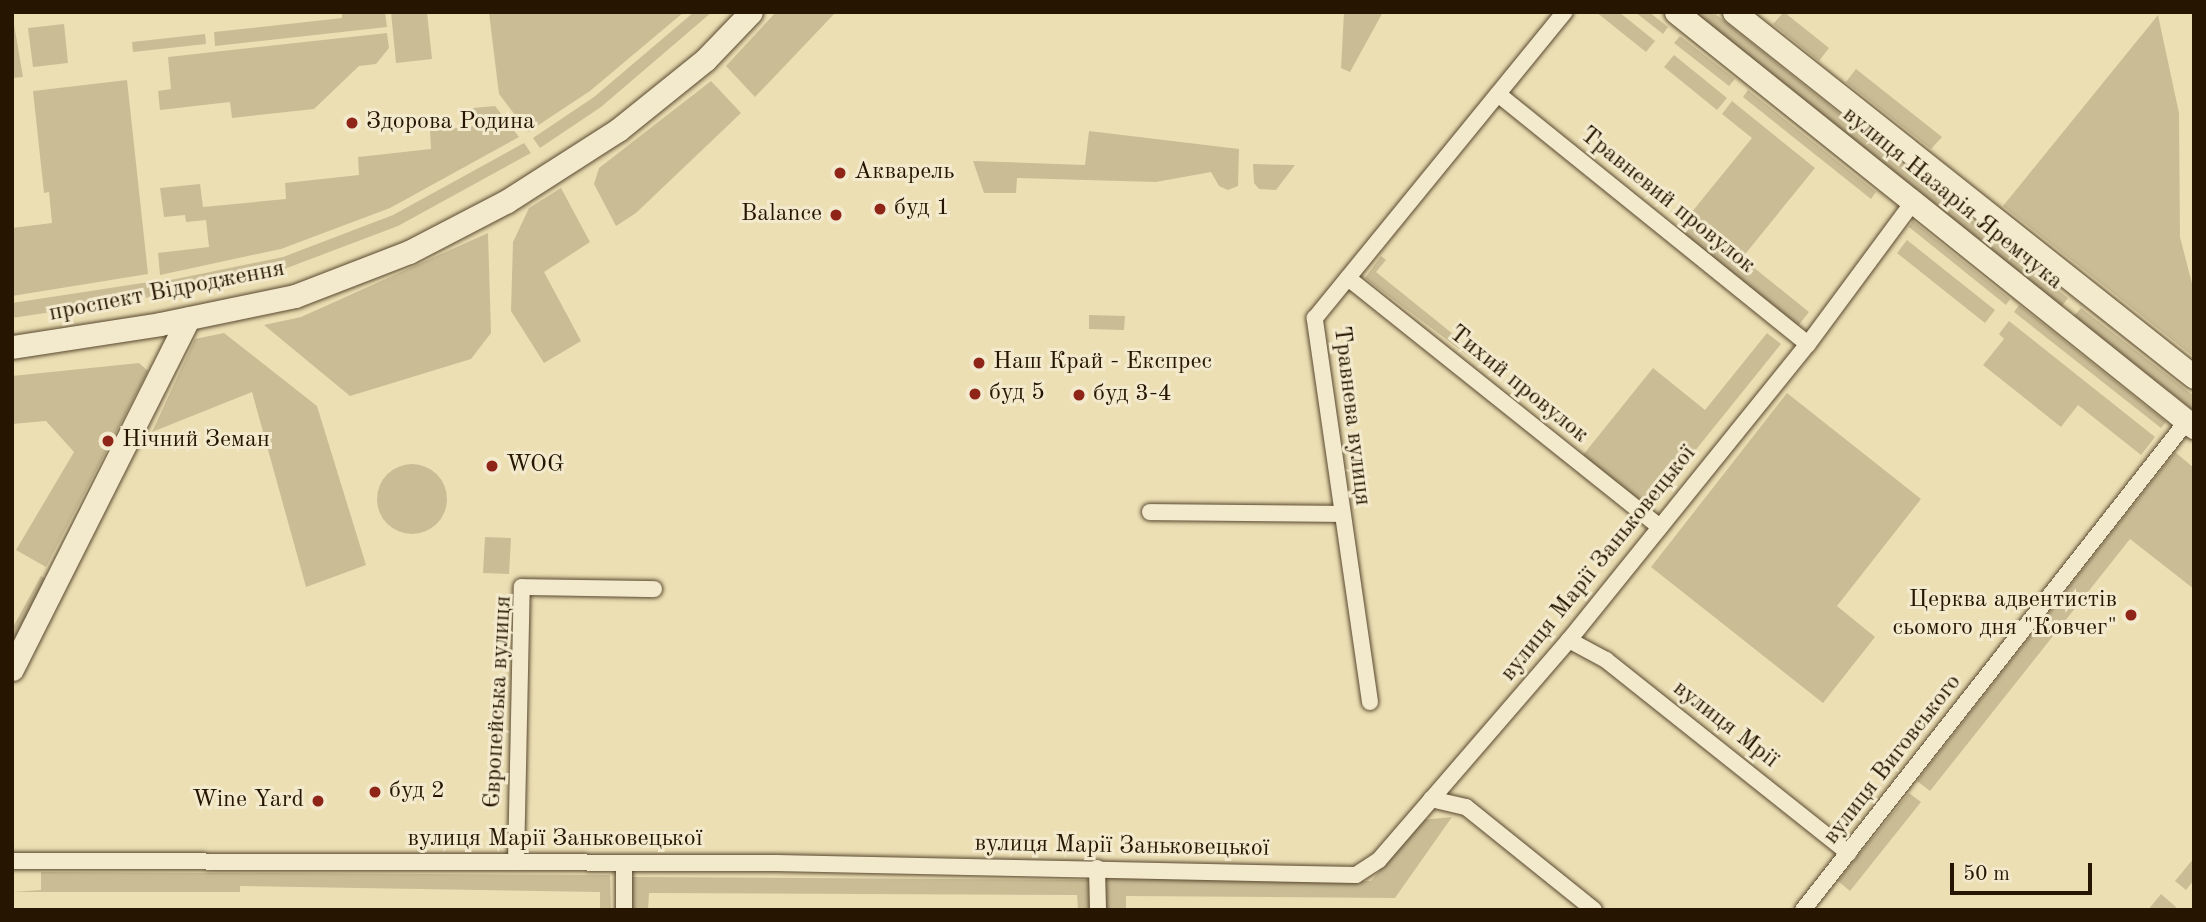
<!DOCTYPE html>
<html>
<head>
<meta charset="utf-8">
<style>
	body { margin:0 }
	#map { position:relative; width:2206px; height:922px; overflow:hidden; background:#ecdfb4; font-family:"Old Standard TT",serif }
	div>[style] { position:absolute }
	.green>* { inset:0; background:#cabd96 }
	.round { border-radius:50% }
	.roads { filter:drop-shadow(0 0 2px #58482e) drop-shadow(0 0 2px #58482e) }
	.street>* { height:16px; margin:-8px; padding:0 8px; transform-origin:8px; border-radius:8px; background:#f3eace }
	.secondary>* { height:23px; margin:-11.5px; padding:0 11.5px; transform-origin:11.5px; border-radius:11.5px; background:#f3eace }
	.dots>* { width:19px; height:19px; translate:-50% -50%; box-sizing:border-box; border:4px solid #f3eace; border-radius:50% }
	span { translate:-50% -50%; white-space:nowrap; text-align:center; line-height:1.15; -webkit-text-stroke:6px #f3eace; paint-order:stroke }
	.poi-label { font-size:24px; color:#261601 }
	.left { translate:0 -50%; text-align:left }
	.right { translate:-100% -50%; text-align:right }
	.street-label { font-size:24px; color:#261601 }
	.frame { position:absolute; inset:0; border:14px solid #261601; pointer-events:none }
	.scale { position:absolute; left:1950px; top:863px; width:142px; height:32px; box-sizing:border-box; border:4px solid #261601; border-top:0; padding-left:9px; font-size:21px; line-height:24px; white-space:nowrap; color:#261601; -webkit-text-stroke:5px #f3eace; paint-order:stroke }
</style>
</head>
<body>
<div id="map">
	<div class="green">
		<div style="clip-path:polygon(12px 12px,23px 77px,12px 78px)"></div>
		<div style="clip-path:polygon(342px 12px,385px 12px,387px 27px,215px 46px,214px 32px,342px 18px)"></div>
		<div style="clip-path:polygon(391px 12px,427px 12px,432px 59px,396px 63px)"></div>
		<div style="clip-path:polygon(684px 12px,590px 91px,528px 132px,499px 94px,489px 13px)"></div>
		<div style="clip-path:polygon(694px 12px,712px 12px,601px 107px,540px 148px,533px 138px,594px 97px)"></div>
		<div style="clip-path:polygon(776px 12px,836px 12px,755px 97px,726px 66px)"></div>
		<div style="clip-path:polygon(1344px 12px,1383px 12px,1350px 72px,1341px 68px)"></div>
		<div style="clip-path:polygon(1596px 12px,1619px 12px,1655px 41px,1646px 52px)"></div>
		<div style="clip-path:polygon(1635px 12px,1649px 12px,1668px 27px,1663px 34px)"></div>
		<div style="clip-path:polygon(1694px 12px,1713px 12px,2068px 298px,2061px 307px)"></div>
		<div style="clip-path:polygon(1784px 12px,1829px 48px,1819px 61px,1773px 24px)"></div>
		<div style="clip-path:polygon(2158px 15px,2179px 113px,2180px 237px,2194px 291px,2194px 357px,2003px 206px)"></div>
		<div style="clip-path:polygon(64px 24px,68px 63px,33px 67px,28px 28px)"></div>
		<div style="clip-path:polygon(387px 33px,389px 48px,376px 64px,359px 66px,314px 109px,232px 118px,230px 102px,160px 110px,158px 91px,171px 89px,168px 57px)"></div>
		<div style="clip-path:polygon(205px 34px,206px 44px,133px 52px,132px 42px)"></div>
		<div style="clip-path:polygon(1680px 36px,1735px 79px,1729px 86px,1674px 43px)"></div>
		<div style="clip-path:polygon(1674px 55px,1727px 98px,1717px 110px,1664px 67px)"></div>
		<div style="clip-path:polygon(1856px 69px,1942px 137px,1931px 149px,1846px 82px)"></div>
		<div style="clip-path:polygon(127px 80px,148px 274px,12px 296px,12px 228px,52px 223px,49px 192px,44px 193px,33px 91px)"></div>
		<div style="clip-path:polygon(711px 81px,741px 113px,636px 213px,616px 226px,594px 184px,599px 168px)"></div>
		<div style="clip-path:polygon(1748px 90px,1876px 192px,1871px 199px,1743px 97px)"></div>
		<div style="clip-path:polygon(1732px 101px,1815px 168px,1742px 258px,1809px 312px,1798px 326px,1678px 229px,1752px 138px,1722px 114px)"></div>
		<div style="clip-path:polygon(495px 106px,519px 137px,390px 208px,281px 249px,160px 275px,158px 253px,209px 247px,206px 220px,186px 222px,185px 215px,164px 217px,160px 188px,200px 184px,203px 207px,286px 199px,285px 183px,359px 175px,358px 157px,431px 149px,430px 131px,475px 126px,473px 108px)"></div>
		<div style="clip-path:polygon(1089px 131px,1239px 149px,1238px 186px,1228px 190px,1219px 186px,1211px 172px,1156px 182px,1017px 178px,1016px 193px,984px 193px,973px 161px,1085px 165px)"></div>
		<div style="clip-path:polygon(524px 143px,531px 153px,398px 226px,287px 268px,162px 295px,161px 282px,283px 257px,393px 215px)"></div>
		<div style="clip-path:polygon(1253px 164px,1295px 165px,1276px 190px,1259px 189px,1254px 183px)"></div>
		<div style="clip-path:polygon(561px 188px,590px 242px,544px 272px,581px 341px,544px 363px,511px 311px,513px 242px,529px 208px)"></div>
		<div style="clip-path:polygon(1913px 221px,2010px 299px,2006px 305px,1909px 227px)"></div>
		<div style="clip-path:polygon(488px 233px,491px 333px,471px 359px,350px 396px,264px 325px,301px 317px)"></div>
		<div style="clip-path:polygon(1907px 240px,1995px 310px,1985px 323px,1897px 253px)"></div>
		<div style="clip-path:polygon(1381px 256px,1386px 260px,1376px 272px,1484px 359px,1479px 364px,1365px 278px)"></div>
		<div style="clip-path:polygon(149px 282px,151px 297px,12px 318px,12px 303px)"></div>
		<div style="clip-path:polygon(2019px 305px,2166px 422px,2161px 428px,2014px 312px)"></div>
		<div style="clip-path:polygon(2081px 308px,2194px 396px,2194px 411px,2074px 316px)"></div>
		<div style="clip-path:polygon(1089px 315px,1125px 316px,1124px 330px,1089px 329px)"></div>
		<div style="clip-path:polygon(2009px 321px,2155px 437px,2141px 455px,2078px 405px,2061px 427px,1983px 365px,2004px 339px,1999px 334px)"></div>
		<div style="clip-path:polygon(224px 333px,317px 406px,366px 565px,306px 587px,252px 392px,152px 432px,195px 339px)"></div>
		<div style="clip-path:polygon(1767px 333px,1781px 344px,1649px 508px,1583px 455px,1653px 368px,1705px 410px)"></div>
		<div style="clip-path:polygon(139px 363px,148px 371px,46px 567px,16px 550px,74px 452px,46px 421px,12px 424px,12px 376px)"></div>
		<div style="clip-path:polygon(1787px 393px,1921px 499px,1837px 606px,1875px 637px,1823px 703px,1651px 567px)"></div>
		<div style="clip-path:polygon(2175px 452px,2194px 468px,2194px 589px,2130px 539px,1930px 791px,1917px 781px)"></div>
		<div class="round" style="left:377px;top:464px;width:70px;height:70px"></div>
		<div style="clip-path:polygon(485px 537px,511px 538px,509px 574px,483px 573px)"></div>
		<div style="clip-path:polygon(41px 576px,46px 579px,12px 643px,12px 629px)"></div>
		<div style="clip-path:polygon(1909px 793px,1921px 802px,1850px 891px,1838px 881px)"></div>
		<div style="clip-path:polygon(1452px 817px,1395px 898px,1126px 896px,1126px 910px,1103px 910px,1103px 877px,1371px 881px,1421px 820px)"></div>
		<div style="clip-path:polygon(2194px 858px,2194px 880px,2186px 890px,2175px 881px)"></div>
		<div style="clip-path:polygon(41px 872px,610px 875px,611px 910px,600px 910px,600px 892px,240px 886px,240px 892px,12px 892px,41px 890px)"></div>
		<div style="clip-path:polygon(632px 877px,1091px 880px,1091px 910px,1078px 910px,1077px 895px,649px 893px,648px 910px,632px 910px)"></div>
		<div style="clip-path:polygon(2161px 894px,2176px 907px,2174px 910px,2148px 910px)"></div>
	</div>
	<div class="roads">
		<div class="street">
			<div style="left:1498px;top:94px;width:398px;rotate:38.9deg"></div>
			<div style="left:1348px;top:278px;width:399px;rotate:38.6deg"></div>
			<div style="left:1150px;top:512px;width:191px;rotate:0.6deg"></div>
			<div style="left:1569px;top:640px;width:42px;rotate:28.4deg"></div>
			<div style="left:1606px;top:660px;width:310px;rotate:38.5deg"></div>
			<div style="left:1370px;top:702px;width:388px;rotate:-98.2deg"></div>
			<div style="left:1315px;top:318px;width:395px;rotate:-50.8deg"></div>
			<div style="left:1431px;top:799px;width:36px;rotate:13deg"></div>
			<div style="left:1466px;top:807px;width:164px;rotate:38.8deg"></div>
			<div style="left:12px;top:861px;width:764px;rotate:0.15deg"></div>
			<div style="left:776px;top:863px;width:580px;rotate:1.19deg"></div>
			<div style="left:1356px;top:875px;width:27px;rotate:-33deg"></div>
			<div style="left:1379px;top:860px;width:291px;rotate:-49.2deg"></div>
			<div style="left:1569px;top:640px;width:380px;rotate:-51.1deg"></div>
			<div style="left:1808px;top:344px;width:177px;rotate:-53.5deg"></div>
			<div style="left:516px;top:862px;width:275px;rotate:-88.8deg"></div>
			<div style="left:522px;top:587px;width:132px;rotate:0.9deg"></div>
			<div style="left:1097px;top:868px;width:42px;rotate:88.6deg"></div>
			<div style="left:624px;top:910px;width:47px;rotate:-90deg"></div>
			<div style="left:1803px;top:910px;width:622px;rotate:-51.86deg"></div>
		</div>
		<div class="secondary">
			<div style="left:1676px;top:12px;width:664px;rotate:38.7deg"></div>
			<div style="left:1734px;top:12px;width:587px;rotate:38.43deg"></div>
			<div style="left:12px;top:347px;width:150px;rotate:-8.8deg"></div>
			<div style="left:160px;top:324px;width:138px;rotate:-11.7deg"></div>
			<div style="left:295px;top:296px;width:122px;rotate:-21.1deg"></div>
			<div style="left:409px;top:252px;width:110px;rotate:-27.5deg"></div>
			<div style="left:507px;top:201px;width:132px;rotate:-32.6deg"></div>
			<div style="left:618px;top:130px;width:112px;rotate:-38.8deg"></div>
			<div style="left:705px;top:60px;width:66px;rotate:-46.2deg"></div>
			<div style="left:12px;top:669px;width:392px;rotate:-63.3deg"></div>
		</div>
	</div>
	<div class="dots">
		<div style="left:352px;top:123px;background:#8f2418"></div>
		<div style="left:840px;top:173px;background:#8f2418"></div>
		<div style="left:880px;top:209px;background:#8f2418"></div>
		<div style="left:836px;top:215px;background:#8f2418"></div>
		<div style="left:979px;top:363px;background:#8f2418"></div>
		<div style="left:975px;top:394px;background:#8f2418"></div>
		<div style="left:1079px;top:395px;background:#8f2418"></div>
		<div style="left:108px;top:441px;background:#8f2418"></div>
		<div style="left:492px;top:466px;background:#8f2418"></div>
		<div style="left:2131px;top:615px;background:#8f2418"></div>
		<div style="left:375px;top:792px;background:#8f2418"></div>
		<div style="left:318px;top:801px;background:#8f2418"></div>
	</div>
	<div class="poi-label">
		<span class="left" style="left:366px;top:123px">Здорова Родина</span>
		<span class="left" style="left:854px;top:173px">Акварель</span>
		<span class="left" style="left:894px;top:209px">буд 1</span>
		<span class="right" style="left:822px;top:215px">Balance</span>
		<span class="left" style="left:993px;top:363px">Наш Край - Експрес</span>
		<span class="left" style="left:989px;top:394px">буд 5</span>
		<span class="left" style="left:1093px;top:395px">буд 3-4</span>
		<span class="left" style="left:122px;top:441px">Нічний Земан</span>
		<span class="left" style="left:506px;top:466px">WOG</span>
		<span class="right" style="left:2117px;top:615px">Церква адвентистів<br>сьомого дня "Ковчег"</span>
		<span class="left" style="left:389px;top:792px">буд 2</span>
		<span class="right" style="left:304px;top:801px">Wine Yard</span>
	</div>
	<div class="street-label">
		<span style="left:1952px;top:199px;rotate:39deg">вулиця Назарія Яремчука</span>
		<span style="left:1667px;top:201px;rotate:39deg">Травневий провулок</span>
		<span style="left:167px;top:292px;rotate:-11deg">проспект Відродження</span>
		<span style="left:1518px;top:385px;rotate:39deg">Тихий провулок</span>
		<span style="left:1351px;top:416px;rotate:83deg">Травнева вулиця</span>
		<span style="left:1599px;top:564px;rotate:-51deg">вулиця Марії Заньковецької</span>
		<span style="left:499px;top:702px;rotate:-87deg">Європейська вулиця</span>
		<span style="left:1725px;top:725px;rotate:38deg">вулиця Мрії</span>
		<span style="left:1893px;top:760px;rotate:-52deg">вулиця Виговського</span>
		<span style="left:555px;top:840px">вулиця Марії Заньковецької</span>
		<span style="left:1122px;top:847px;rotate:1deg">вулиця Марії Заньковецької</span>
	</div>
	<div class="frame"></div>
	<div class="scale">50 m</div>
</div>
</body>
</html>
